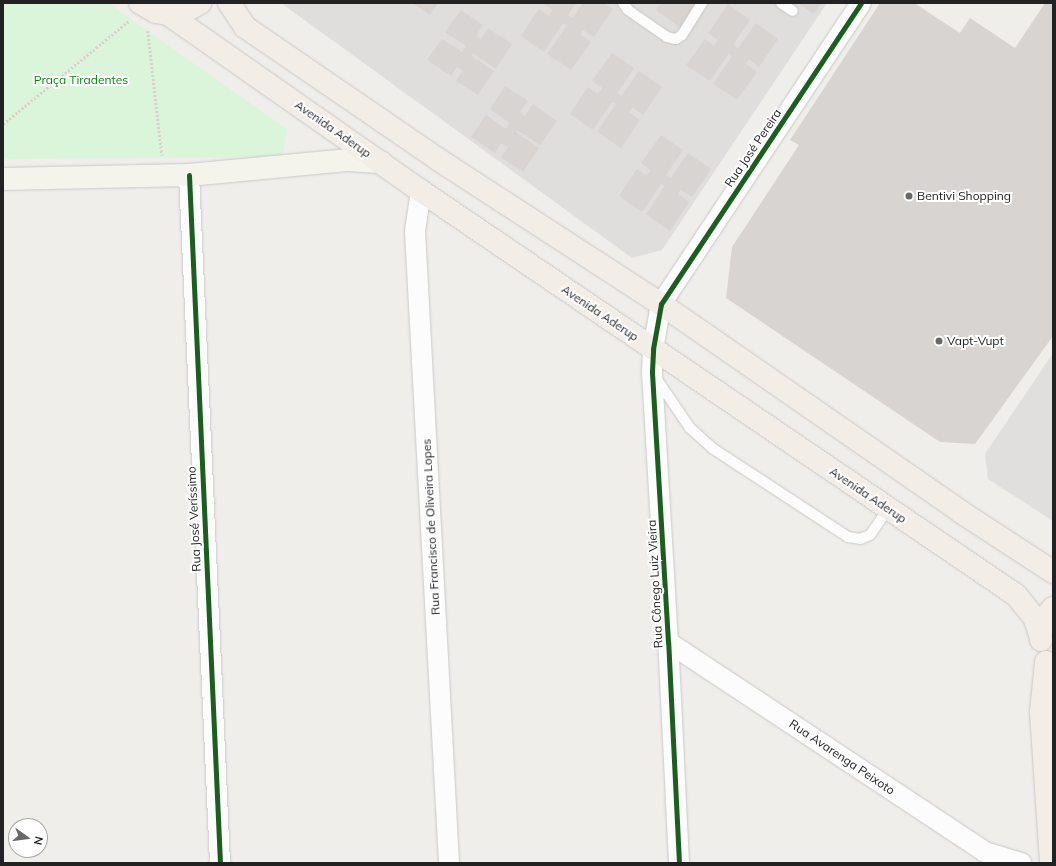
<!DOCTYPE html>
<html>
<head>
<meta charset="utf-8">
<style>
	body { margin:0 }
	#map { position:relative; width:1056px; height:866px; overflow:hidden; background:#f0eeeb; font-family:Mulish,sans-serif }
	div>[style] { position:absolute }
	.residential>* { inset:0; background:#dfdedc }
	.park>* { inset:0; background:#daf5da }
	.parking>* { inset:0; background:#e0dfde }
	.building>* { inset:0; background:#d7d4d2 }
	.path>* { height:2.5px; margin-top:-1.25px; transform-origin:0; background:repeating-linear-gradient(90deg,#dccecd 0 2px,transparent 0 4px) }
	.roads { filter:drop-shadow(0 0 1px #c9c8c7) drop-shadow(0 0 1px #c9c8c7) }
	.service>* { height:10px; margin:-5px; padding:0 5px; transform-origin:5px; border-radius:5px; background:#fdfcfc }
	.minor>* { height:20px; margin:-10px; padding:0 10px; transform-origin:10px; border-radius:10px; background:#fdfcfc }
	.secondary>* { height:22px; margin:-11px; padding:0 11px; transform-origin:11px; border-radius:11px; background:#f4f4ed }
	.primary>* { height:22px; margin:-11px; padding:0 11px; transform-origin:11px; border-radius:11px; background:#f3ede7 }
	.cycleway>* { height:5px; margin:-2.5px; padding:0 2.5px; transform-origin:2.5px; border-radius:2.5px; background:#1b5e20 }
	.dots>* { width:11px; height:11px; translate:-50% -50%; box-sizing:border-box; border:2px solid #fff; border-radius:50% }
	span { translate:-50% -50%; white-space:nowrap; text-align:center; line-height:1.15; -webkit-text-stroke:4px #fff; paint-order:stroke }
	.park-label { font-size:12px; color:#0c8416 }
	.street-label { font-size:12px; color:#222 }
	.poi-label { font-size:12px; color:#222 }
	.left { translate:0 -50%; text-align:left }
	.frame { position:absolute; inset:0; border:4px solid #222; pointer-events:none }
	.north { position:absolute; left:8px; top:818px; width:40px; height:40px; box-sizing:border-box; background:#fff; border:1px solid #a7a7a7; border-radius:50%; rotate:104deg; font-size:11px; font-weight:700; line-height:16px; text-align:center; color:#222 }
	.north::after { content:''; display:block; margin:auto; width:14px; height:18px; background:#6a6968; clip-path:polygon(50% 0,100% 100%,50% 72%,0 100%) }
</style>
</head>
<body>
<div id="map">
	<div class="residential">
		<div style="clip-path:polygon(281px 3px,827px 3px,662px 250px,632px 258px)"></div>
	</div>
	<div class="park">
		<div style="clip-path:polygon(3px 3px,108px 3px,287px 129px,283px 157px,3px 159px)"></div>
	</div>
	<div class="parking">
		<div style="clip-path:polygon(1053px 353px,1053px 521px,988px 479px,985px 454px)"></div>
	</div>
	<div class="building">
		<div style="clip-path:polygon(412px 3px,438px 3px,430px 15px)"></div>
		<div style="clip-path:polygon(542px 3px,576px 3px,568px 15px,573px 18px,583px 3px,604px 3px,613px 9px,594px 37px,583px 30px,580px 34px,591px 42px,571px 70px,547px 54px,567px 26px,563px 23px,544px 52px,521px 36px,539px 9px,549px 16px,553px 10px)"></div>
		<div style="clip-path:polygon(661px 3px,696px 3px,680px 27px,656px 10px)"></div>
		<div style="clip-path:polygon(798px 3px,821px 3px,814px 14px)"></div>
		<div style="clip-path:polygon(880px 3px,914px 3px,960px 33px,970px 18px,1015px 48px,1045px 3px,1053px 3px,1053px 336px,975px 444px,940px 442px,726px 298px,732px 247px,799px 145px,790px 140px)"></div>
		<div style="clip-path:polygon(728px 4px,750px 20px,733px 45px,738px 48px,756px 23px,778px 39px,759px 67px,749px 59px,746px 64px,757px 72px,737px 100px,713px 84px,732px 56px,729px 53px,710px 81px,686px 65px,705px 39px,714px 46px,718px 40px,708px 33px)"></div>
		<div style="clip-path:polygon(461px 10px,483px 25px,476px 36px,481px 39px,488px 28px,512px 44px,496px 69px,473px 53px,471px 56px,494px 71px,478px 95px,456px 81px,463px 71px,457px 67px,451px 76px,427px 60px,442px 39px,462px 52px,466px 46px,445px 32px)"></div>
		<div style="clip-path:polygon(612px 53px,634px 68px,617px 93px,622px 96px,639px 71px,662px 87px,643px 115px,632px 107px,629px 112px,640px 120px,621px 148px,597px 132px,616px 104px,612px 102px,593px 130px,570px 114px,588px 87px,598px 94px,602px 88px,592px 81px)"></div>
		<div style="clip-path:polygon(505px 86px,528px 101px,520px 112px,525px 116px,533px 104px,557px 121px,540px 145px,517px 130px,516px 132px,539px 148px,523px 172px,501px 157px,508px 147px,501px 143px,495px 153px,471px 137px,486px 115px,506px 129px,510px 123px,490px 109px)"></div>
		<div style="clip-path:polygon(661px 135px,683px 150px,666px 175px,671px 178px,688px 153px,711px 169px,692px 197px,681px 190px,678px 194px,689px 202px,670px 231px,646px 214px,665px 186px,661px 184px,642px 212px,619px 196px,637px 169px,647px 176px,651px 170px,641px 163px)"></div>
	</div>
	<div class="path">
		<div style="left:148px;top:31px;width:125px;rotate:83.6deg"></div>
		<div style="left:3px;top:124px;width:163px;rotate:-39.3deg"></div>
	</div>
	<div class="roads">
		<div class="service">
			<div style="left:623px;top:3px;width:9px;rotate:54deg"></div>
			<div style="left:628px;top:10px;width:47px;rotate:34.7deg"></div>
			<div style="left:667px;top:37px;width:9px;rotate:13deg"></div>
			<div style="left:676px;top:39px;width:7px;rotate:-34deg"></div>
			<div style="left:682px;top:35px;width:38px;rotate:-58deg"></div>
			<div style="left:781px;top:3px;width:14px;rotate:34deg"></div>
			<div style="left:656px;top:378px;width:60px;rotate:55.8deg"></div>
			<div style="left:690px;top:428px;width:30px;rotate:42deg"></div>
			<div style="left:712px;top:448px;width:163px;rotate:33.2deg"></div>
			<div style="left:848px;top:537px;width:12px;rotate:9deg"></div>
			<div style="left:860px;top:539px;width:11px;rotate:-22deg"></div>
			<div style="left:870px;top:535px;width:32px;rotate:-55deg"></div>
		</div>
		<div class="minor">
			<div style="left:189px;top:175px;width:689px;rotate:87.42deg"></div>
			<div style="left:421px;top:191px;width:40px;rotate:98.5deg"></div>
			<div style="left:415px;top:231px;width:633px;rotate:86.92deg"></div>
			<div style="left:668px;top:642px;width:380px;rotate:33.5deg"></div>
			<div style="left:985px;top:852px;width:38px;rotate:17deg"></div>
			<div style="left:679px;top:863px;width:221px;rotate:-92.8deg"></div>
			<div style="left:668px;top:642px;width:271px;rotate:-93.4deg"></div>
			<div style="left:652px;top:371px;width:22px;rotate:-87deg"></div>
			<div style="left:653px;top:349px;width:46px;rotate:-79.9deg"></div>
			<div style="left:661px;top:304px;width:361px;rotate:-56.4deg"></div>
		</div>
		<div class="secondary">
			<div style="left:3px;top:179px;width:186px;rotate:-1.2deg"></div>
			<div style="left:189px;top:175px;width:161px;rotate:-5.4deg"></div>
			<div style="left:349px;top:160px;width:32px;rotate:4deg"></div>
		</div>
		<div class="primary">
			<div style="left:140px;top:3px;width:18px;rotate:29deg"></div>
			<div style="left:156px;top:12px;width:12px;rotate:9deg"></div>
			<div style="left:168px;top:14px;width:14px;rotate:-4deg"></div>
			<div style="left:182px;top:13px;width:21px;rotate:-29deg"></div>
			<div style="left:229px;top:3px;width:29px;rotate:56deg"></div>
			<div style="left:245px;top:27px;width:235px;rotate:34.4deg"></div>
			<div style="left:439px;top:160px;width:265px;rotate:33deg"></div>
			<div style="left:661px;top:304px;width:365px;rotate:34.7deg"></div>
			<div style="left:961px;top:512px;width:110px;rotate:33.1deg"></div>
			<div style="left:168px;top:14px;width:309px;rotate:35deg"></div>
			<div style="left:421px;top:191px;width:719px;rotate:34.18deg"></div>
			<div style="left:1016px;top:595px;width:28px;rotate:51deg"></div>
			<div style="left:1034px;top:617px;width:18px;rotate:71deg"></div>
			<div style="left:1041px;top:640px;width:6px;rotate:-99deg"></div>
			<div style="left:1040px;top:634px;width:22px;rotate:-68deg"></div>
			<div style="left:1048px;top:614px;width:8px;rotate:-50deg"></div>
			<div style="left:1046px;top:662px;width:50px;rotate:95.7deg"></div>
			<div style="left:1041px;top:712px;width:151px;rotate:86.2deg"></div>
		</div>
	</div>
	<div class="cycleway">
		<div style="left:189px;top:175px;width:689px;rotate:87.42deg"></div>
		<div style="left:679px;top:863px;width:221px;rotate:-92.8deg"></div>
		<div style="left:668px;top:642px;width:271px;rotate:-93.4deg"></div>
		<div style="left:652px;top:371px;width:22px;rotate:-87deg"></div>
		<div style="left:653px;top:349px;width:46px;rotate:-79.9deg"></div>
		<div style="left:661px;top:304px;width:361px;rotate:-56.4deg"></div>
	</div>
	<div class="dots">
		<div style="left:909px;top:196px;background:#6a6968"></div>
		<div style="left:939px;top:341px;background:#6a6968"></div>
	</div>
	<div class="park-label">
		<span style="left:81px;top:80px">Praça Tiradentes</span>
	</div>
	<div class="street-label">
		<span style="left:333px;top:129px;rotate:35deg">Avenida Aderup</span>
		<span style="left:753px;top:148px;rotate:-56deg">Rua José Pereira</span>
		<span style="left:600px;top:313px;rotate:34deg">Avenida Aderup</span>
		<span style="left:868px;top:495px;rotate:34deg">Avenida Aderup</span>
		<span style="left:194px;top:519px;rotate:-93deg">Rua José Veríssimo</span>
		<span style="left:431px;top:527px;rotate:-93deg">Rua Francisco de Oliveira Lopes</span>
		<span style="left:655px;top:584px;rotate:-93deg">Rua Cônego Luiz Vieira</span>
		<span style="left:842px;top:757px;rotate:34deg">Rua Avarenga Peixoto</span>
	</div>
	<div class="poi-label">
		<span class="left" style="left:917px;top:196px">Bentivi Shopping</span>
		<span class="left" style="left:947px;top:341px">Vapt-Vupt</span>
	</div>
	<div class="frame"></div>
	<div class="north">N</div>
</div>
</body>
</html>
